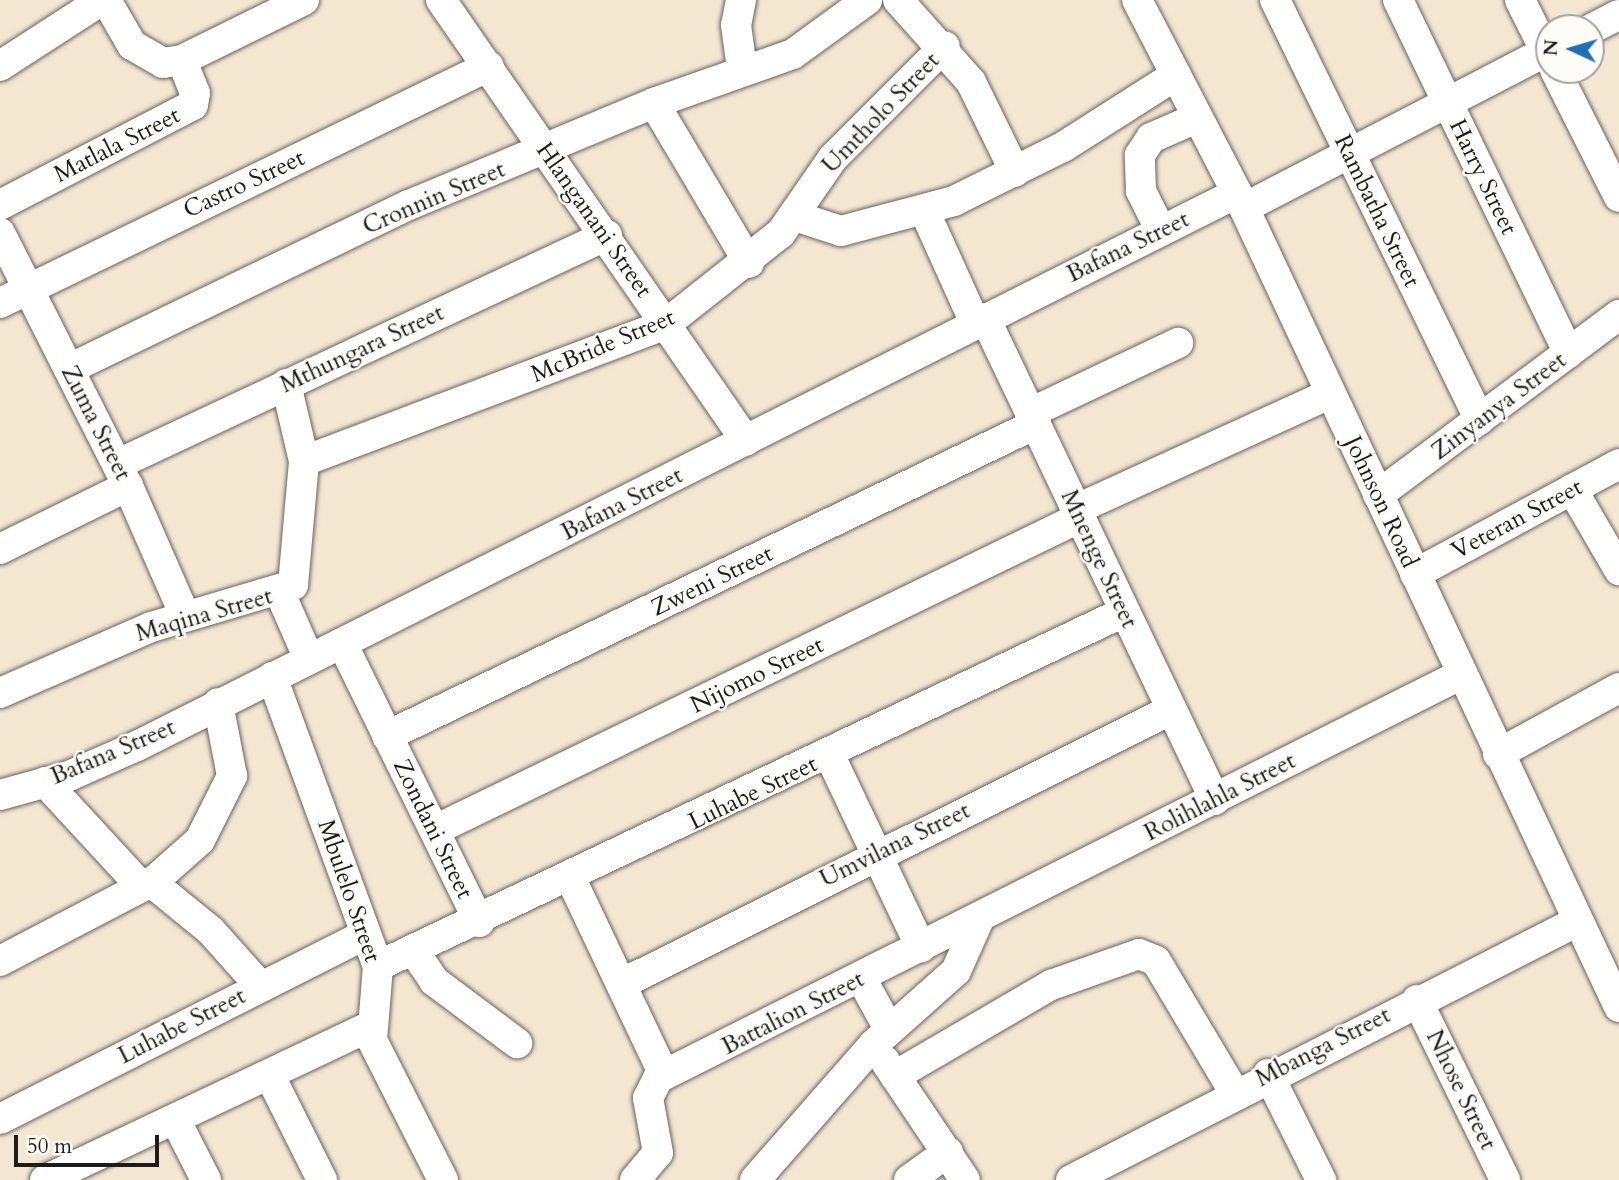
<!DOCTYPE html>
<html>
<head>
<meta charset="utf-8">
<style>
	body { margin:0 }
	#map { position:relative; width:1619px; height:1180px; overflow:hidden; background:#f5e8d2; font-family:Cardo,serif }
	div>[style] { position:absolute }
	.roads { filter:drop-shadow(0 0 2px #68635c) drop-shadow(0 0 2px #68635c) }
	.minor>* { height:30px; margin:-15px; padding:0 15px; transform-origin:15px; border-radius:15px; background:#fff }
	span { translate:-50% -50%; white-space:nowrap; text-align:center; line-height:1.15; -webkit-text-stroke:5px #fdfcf7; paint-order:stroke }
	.street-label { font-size:24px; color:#1c1c1c }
	.north { position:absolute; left:1535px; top:14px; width:70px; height:70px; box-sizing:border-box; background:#fdfcf7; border:2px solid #a3a29f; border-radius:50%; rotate:274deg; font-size:19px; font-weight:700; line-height:28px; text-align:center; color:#1c1c1c }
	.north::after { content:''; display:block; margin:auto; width:24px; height:32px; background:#1f6fb2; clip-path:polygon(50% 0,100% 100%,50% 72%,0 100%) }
	.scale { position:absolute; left:14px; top:1135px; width:145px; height:32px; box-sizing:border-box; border:4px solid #1c1c1c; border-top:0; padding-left:9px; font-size:21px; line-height:24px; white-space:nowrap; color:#1c1c1c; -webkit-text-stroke:5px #fdfcf7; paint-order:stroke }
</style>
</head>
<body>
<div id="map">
	<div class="roads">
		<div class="minor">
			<div style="left:106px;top:0;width:52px;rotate:60deg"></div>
			<div style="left:132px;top:45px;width:36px;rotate:30deg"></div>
			<div style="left:163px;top:63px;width:19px;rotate:-9deg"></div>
			<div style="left:182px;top:60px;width:136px;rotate:-26.2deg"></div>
			<div style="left:441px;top:0;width:536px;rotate:55.33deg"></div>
			<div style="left:741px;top:0;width:25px;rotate:101deg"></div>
			<div style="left:736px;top:25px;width:44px;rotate:82.2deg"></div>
			<div style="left:898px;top:0;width:110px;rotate:48.3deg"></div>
			<div style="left:971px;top:82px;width:100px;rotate:63.9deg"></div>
			<div style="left:1137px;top:0;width:217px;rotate:62.6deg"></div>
			<div style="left:1237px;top:193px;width:899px;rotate:64.86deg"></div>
			<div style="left:1275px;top:0;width:467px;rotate:64deg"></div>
			<div style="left:1398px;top:0;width:392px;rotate:64.2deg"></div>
			<div style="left:1520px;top:0;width:65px;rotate:63.4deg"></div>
			<div style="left:1591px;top:29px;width:31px;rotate:-27deg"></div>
			<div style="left:0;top:66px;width:121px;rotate:-32.9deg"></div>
			<div style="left:1555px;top:70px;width:142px;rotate:63.3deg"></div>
			<div style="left:654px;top:103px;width:186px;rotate:59.3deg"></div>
			<div style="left:0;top:205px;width:217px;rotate:-27.4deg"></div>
			<div style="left:193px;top:105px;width:12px;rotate:-81deg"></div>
			<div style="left:195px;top:93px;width:35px;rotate:-112deg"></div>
			<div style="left:1244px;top:208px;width:343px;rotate:-27.4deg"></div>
			<div style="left:924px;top:210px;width:124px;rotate:65.7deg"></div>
			<div style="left:798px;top:217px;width:45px;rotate:18deg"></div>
			<div style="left:841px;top:231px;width:117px;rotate:-14.9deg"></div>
			<div style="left:954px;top:201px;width:122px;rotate:-26.4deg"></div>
			<div style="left:1063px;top:147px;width:134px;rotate:-32.5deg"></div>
			<div style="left:1161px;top:231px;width:45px;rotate:-116.6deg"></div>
			<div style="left:1141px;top:191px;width:36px;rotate:-92deg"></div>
			<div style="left:1140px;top:155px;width:20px;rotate:-57deg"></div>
			<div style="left:1151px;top:138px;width:50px;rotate:-23.5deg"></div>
			<div style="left:0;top:233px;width:284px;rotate:63.2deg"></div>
			<div style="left:128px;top:486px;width:142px;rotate:66.3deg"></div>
			<div style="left:0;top:303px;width:543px;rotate:-25.86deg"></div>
			<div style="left:985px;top:318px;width:534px;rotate:64.49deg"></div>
			<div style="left:69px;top:369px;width:377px;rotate:-25.8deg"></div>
			<div style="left:409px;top:205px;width:265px;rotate:-22.6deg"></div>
			<div style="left:654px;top:103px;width:147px;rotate:-19.4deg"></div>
			<div style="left:793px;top:54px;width:92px;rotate:-36.1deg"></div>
			<div style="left:1030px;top:413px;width:164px;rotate:-25.3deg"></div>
			<div style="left:304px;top:461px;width:387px;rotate:-20.7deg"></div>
			<div style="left:666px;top:324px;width:147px;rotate:-38.4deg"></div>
			<div style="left:781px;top:233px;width:91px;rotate:-55.3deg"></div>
			<div style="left:833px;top:158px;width:158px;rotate:-45deg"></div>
			<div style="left:118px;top:464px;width:540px;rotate:-25.09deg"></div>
			<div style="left:1572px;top:489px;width:94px;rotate:59.9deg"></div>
			<div style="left:1378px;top:495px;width:301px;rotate:-36.8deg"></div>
			<div style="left:1075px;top:510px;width:280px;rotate:-24.5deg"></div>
			<div style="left:0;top:549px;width:143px;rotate:-26.2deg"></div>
			<div style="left:1415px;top:574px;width:232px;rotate:-28.3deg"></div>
			<div style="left:280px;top:593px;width:72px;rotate:66.3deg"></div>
			<div style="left:342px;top:643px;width:311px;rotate:63.8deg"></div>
			<div style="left:272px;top:677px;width:308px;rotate:69.9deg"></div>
			<div style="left:378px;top:966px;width:74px;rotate:94.6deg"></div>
			<div style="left:372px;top:1040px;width:157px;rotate:63.1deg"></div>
			<div style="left:0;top:693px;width:165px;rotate:-23.6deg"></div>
			<div style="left:151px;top:627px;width:148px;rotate:-16.5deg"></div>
			<div style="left:293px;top:585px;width:124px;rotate:-84.9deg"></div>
			<div style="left:304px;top:461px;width:79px;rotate:-103.2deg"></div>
			<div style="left:387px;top:736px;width:720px;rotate:-25.68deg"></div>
			<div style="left:1498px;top:754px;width:138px;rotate:-28.6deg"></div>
			<div style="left:830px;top:756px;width:212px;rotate:64.6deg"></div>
			<div style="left:45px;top:782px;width:143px;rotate:47.3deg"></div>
			<div style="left:0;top:795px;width:72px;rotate:-15.4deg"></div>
			<div style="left:69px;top:776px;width:74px;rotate:-23.8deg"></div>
			<div style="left:137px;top:746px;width:1231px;rotate:-26.69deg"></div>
			<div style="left:435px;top:830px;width:716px;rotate:-25.85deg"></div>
			<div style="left:571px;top:879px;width:217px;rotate:64.6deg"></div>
			<div style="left:151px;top:882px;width:77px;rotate:39.2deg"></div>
			<div style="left:211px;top:931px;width:75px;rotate:48.2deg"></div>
			<div style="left:414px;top:951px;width:36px;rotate:56deg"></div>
			<div style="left:434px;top:981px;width:104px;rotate:36.8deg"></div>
			<div style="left:0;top:961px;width:175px;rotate:-27.6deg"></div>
			<div style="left:155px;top:880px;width:60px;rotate:-41.6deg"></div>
			<div style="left:200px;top:840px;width:72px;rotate:-63.4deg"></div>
			<div style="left:232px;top:776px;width:74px;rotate:-100.9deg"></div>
			<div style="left:378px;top:966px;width:826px;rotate:-25.39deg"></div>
			<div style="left:861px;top:978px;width:58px;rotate:61.2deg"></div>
			<div style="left:621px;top:984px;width:614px;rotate:-26.48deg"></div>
			<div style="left:1417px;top:1000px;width:200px;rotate:63.9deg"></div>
			<div style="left:885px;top:1061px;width:143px;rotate:56.1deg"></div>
			<div style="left:1268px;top:1074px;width:119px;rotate:63.4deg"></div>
			<div style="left:270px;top:1076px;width:116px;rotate:63.4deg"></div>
			<div style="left:895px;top:1076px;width:181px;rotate:-30.3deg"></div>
			<div style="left:1051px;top:985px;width:93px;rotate:-19.4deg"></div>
			<div style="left:1139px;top:954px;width:18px;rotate:22deg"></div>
			<div style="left:1156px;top:961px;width:152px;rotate:59.2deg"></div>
			<div style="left:0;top:1119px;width:409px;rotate:-26.8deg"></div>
			<div style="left:176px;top:1121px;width:66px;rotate:63deg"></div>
			<div style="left:45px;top:1180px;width:357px;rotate:-25.3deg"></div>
			<div style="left:635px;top:1180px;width:35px;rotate:-50deg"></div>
			<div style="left:658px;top:1153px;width:56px;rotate:-100.3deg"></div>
			<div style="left:648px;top:1098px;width:22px;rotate:-63deg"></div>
			<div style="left:658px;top:1078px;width:898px;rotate:-26.68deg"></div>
			<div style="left:755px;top:1180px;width:179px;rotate:-48.8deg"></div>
			<div style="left:873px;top:1045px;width:111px;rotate:-41.7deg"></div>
			<div style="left:956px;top:971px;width:57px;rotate:-66.1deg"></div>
			<div style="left:909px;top:1180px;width:48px;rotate:-35.7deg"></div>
			<div style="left:1071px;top:1180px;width:569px;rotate:-27.06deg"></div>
		</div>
	</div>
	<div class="street-label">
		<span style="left:881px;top:113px;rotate:-46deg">Umtholo Street</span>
		<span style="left:117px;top:145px;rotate:-27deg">Matlala Street</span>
		<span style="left:1483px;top:177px;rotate:64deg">Harry Street</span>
		<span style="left:244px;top:184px;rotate:-25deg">Castro Street</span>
		<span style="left:434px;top:198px;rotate:-23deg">Cronnin Street</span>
		<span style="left:1377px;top:211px;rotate:64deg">Rambatha Street</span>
		<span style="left:594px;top:220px;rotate:55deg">Hlanganani Street</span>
		<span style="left:1128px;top:247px;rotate:-26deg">Bafana Street</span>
		<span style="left:603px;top:346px;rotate:-23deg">McBride Street</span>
		<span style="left:362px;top:349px;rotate:-25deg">Mthungara Street</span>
		<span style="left:1499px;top:406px;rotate:-37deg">Zinyanya Street</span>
		<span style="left:96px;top:423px;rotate:63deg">Zuma Street</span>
		<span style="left:1381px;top:502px;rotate:65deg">Johnson Road</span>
		<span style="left:622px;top:504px;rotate:-27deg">Bafana Street</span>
		<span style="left:1517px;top:519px;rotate:-28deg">Veteran Street</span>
		<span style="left:1099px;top:559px;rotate:65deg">Mnenge Street</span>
		<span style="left:712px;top:581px;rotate:-26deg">Zweni Street</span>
		<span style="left:204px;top:615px;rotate:-16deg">Maqina Street</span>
		<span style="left:757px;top:675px;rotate:-26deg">Nijomo Street</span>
		<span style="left:113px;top:752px;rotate:-23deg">Bafana Street</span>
		<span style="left:753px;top:793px;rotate:-26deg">Luhabe Street</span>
		<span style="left:1220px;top:797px;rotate:-27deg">Rolihlahla Street</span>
		<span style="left:433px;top:829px;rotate:64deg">Zondani Street</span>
		<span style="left:895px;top:845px;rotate:-26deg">Umvilana Street</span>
		<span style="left:349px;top:891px;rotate:71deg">Mbulelo Street</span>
		<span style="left:793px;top:1013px;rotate:-27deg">Battalion Street</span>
		<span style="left:182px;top:1026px;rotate:-27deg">Luhabe Street</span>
		<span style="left:1323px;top:1047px;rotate:-27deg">Mbanga Street</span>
		<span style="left:1461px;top:1090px;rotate:64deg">Nhose Street</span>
	</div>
	<div class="north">N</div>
	<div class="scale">50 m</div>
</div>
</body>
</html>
